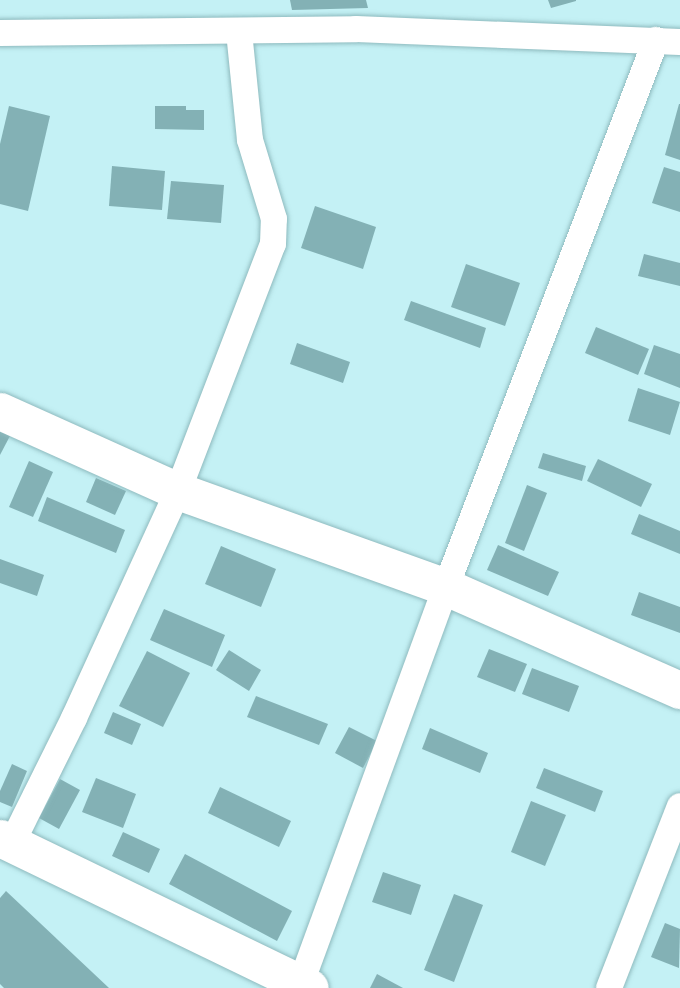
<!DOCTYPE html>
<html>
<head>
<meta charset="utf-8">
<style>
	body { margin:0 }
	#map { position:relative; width:680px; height:988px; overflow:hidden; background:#c4f1f5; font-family:Lora,serif }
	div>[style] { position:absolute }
	.building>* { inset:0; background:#83b1b5 }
	.roads { filter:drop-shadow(0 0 2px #8ebabe) drop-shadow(0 0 2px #8ebabe) }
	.street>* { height:26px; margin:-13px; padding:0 13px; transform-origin:13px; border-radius:13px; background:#fff }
	.secondary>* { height:37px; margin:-18.5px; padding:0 18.5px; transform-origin:18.5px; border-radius:18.5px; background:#fff }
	span { translate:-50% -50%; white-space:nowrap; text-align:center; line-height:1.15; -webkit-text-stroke:6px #fff; paint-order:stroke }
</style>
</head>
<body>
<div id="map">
	<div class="building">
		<div style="clip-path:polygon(290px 0,366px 0,368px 8px,292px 10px)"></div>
		<div style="clip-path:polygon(548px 0,576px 0,576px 1px,551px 8px)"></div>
		<div style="clip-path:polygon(679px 104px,680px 104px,680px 160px,665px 155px)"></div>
		<div style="clip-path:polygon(9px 106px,50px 116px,28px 211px,0 204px,0 144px)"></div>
		<div style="clip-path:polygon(155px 106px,186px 106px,186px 110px,204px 110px,204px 130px,155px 129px)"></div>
		<div style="clip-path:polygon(112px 166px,165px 171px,162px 210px,109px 206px)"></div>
		<div style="clip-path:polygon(664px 167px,680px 172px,680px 212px,652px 203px)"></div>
		<div style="clip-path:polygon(171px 181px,224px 185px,221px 223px,167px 219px)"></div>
		<div style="clip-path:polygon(315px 206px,376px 227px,363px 269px,301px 248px)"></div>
		<div style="clip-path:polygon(644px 254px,680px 263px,680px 286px,638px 276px)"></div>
		<div style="clip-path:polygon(466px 264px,520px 283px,505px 326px,451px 307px)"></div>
		<div style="clip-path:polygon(411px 301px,486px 328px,480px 348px,404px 320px)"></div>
		<div style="clip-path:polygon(596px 327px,649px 349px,638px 375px,585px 353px)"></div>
		<div style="clip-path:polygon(297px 343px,350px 362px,343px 383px,290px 364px)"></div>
		<div style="clip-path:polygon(654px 345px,680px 354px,680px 388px,644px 374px)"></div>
		<div style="clip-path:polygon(638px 388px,680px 402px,670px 435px,628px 421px)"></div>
		<div style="clip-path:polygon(0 428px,11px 434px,0 455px)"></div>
		<div style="clip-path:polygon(543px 453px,586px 466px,582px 481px,538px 468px)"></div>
		<div style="clip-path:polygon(598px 459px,652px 484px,641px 507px,587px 481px)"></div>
		<div style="clip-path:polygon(29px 461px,53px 472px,33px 517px,9px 507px)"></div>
		<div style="clip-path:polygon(96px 478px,126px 491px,115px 515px,86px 502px)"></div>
		<div style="clip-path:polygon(527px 485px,547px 493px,524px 551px,505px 543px)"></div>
		<div style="clip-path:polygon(47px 497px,125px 530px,116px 553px,38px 521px)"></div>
		<div style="clip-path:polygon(639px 514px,680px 531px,680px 554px,631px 534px)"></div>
		<div style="clip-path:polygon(498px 545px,559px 572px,548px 596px,487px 570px)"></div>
		<div style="clip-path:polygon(221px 546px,276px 569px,261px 607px,205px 584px)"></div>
		<div style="clip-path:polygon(0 559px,44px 575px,37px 596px,0 583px)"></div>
		<div style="clip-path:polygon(639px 592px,680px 607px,680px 633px,631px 615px)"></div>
		<div style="clip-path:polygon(164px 609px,225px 635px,212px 667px,150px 640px)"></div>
		<div style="clip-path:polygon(489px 649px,527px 664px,515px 692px,477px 677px)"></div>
		<div style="clip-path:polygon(229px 650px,261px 670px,249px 691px,216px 670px)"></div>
		<div style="clip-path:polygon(147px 651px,190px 673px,163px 727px,119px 706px)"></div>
		<div style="clip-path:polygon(532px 668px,579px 686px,569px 712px,522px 694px)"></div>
		<div style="clip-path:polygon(256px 696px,328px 724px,319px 745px,247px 717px)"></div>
		<div style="clip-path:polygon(113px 712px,141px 724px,132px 745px,104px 733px)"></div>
		<div style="clip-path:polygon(349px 727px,377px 741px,363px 768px,335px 753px)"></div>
		<div style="clip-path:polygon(430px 728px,488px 753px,480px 773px,422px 749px)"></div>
		<div style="clip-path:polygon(12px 764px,27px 771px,12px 807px,0 802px,0 791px)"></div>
		<div style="clip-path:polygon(544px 768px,603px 791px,595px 812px,536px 788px)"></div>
		<div style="clip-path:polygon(96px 778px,136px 794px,123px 828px,82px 812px)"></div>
		<div style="clip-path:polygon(60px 779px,80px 790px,59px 829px,39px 818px)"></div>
		<div style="clip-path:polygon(220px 787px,291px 821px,279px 847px,208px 813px)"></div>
		<div style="clip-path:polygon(531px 801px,566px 815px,545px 866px,511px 852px)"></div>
		<div style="clip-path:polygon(123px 832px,160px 849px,149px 873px,112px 856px)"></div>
		<div style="clip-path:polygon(185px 854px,292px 911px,277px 941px,169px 884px)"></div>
		<div style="clip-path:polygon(383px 872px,421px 885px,411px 915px,372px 902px)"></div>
		<div style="clip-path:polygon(6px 891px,109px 988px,4px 988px,0 984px,0 898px)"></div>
		<div style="clip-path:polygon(454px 894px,483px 905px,454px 982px,424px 970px)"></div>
		<div style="clip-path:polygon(665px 923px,680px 929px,679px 968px,651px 957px)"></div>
		<div style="clip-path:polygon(377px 974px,403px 988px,370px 988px)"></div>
	</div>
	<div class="roads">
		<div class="street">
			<div style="left:0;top:33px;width:356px;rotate:-0.6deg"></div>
			<div style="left:356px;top:29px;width:324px;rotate:2.3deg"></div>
			<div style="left:11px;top:845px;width:142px;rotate:-63.6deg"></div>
			<div style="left:74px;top:718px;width:250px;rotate:-65.4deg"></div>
			<div style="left:178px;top:491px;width:265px;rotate:-69deg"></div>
			<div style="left:273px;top:244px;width:25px;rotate:-88deg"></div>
			<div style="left:274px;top:219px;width:83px;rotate:-106.9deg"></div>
			<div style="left:250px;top:140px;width:109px;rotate:-95.8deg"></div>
			<div style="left:301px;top:983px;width:422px;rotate:-69.9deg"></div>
			<div style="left:446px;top:587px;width:586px;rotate:-69deg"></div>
			<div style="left:609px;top:988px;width:195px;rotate:-68.7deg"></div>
		</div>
		<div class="secondary">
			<div style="left:0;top:411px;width:195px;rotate:24.2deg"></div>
			<div style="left:178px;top:491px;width:285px;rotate:19.7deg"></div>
			<div style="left:446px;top:587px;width:256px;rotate:23.8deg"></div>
			<div style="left:0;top:838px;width:344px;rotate:25.8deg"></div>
		</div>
	</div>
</div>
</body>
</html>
